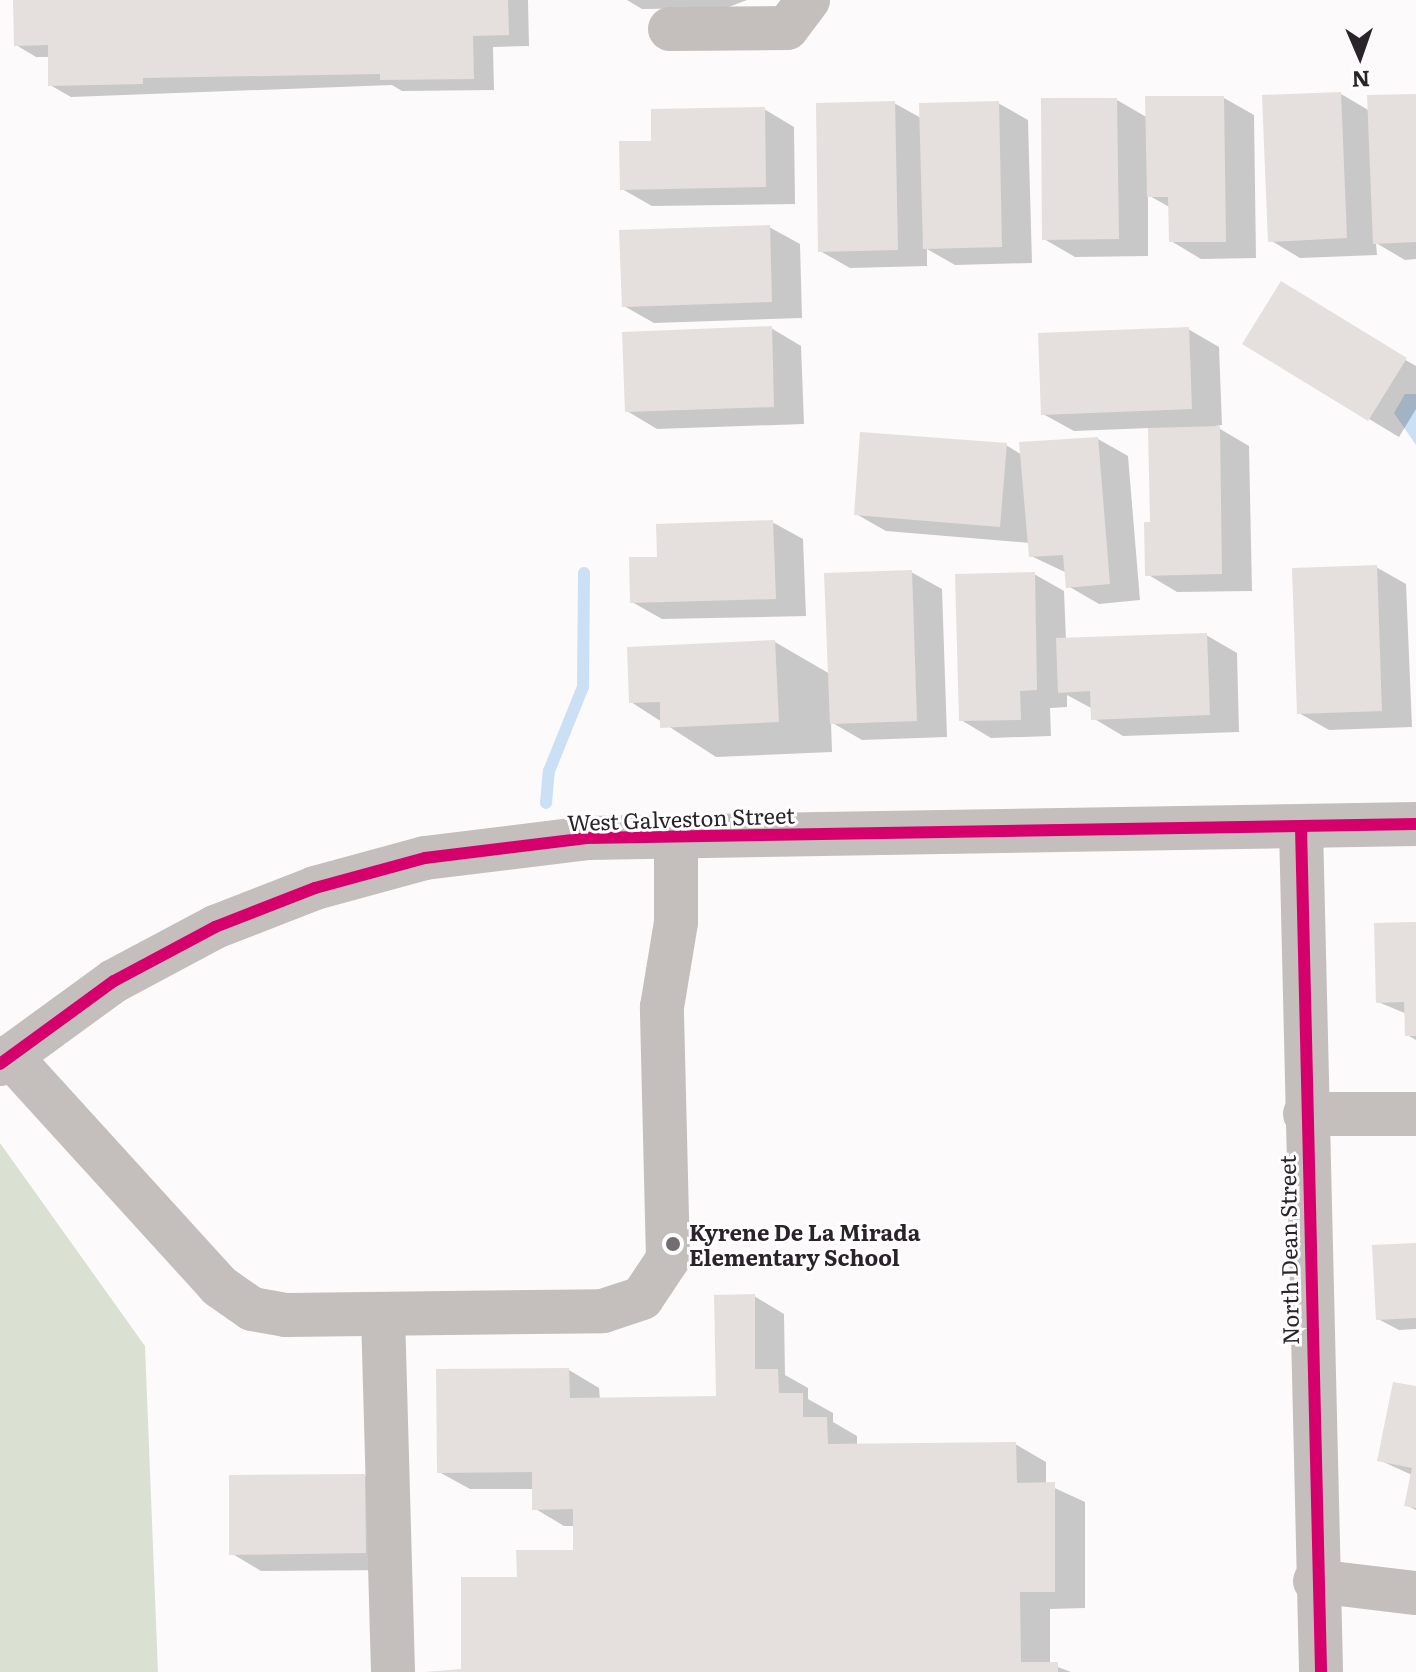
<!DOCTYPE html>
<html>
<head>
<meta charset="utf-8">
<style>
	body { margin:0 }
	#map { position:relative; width:1416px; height:1672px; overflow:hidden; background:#fcfafb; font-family:Literata,serif }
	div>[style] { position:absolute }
	.green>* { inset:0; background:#dae1d3 }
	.water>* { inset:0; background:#cbe0f4 }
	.shadow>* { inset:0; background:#0003 }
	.stream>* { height:12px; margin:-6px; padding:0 6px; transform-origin:6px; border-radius:6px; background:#cbe0f4 }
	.building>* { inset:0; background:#e5e0de }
	.minor>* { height:44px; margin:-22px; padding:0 22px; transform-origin:22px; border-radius:22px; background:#c4bebd }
	.cycleway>* { height:12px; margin:-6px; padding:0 6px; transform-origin:6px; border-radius:6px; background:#d6006c }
	.dots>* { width:22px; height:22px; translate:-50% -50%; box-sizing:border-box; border:4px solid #fff; border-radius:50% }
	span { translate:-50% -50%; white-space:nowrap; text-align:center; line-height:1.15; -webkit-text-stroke:6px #fff; paint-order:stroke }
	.street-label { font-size:22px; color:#2a232a }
	.poi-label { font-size:22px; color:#2a232a; font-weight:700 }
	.left { translate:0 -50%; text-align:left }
	.north { position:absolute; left:1320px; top:16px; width:80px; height:80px; -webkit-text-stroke:6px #fff; paint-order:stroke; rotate:178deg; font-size:22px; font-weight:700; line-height:32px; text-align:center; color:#2a232a }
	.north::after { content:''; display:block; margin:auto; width:28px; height:36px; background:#2a232a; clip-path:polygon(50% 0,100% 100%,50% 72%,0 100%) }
</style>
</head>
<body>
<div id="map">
	<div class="green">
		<div style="clip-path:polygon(0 1143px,145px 1346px,158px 1672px,0 1672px)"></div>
	</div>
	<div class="water">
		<div style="clip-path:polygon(1405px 394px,1416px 394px,1416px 445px,1394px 413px)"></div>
	</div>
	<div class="shadow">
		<div style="clip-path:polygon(15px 0,528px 0,529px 46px,493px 47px,494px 90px,402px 91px,392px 85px,71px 97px,50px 85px,50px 57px,36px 57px,16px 45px)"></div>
		<div style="clip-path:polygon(627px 0,747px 0,726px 8px,642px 9px)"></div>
		<div style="clip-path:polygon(1341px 94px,1370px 111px,1416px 96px,1416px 259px,1405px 260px,1376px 243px,1377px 255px,1300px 258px,1270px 240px)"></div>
		<div style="clip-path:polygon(1224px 98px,1254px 115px,1256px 258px,1201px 259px,1171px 241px,1171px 208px,1148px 195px,1148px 256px,1075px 257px,1044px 239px,1117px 100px,1148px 118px)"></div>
		<div style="clip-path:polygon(894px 103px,921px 118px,998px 103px,1028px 120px,1032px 263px,955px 265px,927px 249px,927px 266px,850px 268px,820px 251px)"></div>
		<div style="clip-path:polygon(764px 109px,794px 127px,795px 204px,652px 206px,622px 189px,653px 143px)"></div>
		<div style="clip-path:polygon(769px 227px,800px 244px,802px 318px,654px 323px,624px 306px)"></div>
		<div style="clip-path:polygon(771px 328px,801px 346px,804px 424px,657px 429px,627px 411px)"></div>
		<div style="clip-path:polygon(1188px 329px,1219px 347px,1222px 425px,1215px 426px,1249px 446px,1252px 591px,1177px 592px,1147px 574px,1152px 524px,1150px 428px,1074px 431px,1043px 414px)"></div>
		<div style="clip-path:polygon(1397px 355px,1416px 366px,1416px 409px,1399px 437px,1369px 419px)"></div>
		<div style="clip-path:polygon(1098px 439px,1128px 456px,1140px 600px,1099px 604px,1068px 586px,1067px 573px,1031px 556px,1030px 543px,886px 531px,856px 514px,1006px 445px,1022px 455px)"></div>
		<div style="clip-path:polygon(772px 522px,803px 539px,806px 616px,662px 619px,632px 602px,659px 559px)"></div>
		<div style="clip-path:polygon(1376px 567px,1406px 584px,1412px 727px,1329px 730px,1299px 713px)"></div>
		<div style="clip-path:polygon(911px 572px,942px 589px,947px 737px,862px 740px,831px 722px,832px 752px,716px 757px,631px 702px,775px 642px,830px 674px)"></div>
		<div style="clip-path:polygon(1034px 574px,1064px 591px,1066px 640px,1206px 635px,1237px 653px,1239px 732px,1123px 736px,1093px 718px,1093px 709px,1067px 695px,1067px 707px,1050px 708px,1051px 736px,991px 738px,961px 720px)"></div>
		<div style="clip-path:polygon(1416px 924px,1416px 1040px,1407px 1035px,1407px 1014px,1378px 1002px)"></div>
		<div style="clip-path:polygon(1416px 1245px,1416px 1329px,1399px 1330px,1378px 1319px)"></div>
		<div style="clip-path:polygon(754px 1296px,784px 1314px,785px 1375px,808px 1388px,808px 1399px,833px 1413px,833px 1422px,857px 1436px,857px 1445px,1015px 1444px,1046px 1462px,1046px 1484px,1085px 1502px,1085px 1608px,1050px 1609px,1050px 1664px,1071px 1672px,428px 1672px,463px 1671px,519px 1579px,575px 1552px,575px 1526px,564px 1526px,534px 1508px,534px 1489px,470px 1489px,439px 1472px,569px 1370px,599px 1388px,600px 1400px,718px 1398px)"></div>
		<div style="clip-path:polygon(1416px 1388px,1416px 1510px,1406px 1505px,1412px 1475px,1379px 1460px)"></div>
		<div style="clip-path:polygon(365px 1476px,395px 1493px,396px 1570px,261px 1571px,231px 1553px)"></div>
	</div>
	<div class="stream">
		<div style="left:546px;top:803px;width:32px;rotate:-85deg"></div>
		<div style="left:549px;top:771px;width:91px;rotate:-68deg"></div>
		<div style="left:583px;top:687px;width:114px;rotate:-89.5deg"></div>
	</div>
	<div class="building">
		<div style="clip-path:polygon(13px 0,508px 0,509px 35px,473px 36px,474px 79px,380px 80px,380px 74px,143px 78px,143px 84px,48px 86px,48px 45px,14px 46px)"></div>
		<div style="clip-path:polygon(1341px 92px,1347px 238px,1268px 242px,1262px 95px)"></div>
		<div style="clip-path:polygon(1416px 94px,1416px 242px,1373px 244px,1367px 95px)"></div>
		<div style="clip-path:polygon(1145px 96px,1224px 96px,1226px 242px,1169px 242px,1168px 197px,1147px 197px)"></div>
		<div style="clip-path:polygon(1041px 98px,1117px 98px,1119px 239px,1042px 240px)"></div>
		<div style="clip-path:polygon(895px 101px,898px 250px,818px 252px,816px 103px)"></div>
		<div style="clip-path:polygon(999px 101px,1002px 247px,923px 249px,919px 103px)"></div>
		<div style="clip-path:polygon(765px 107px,766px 187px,620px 190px,619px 141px,651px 141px,651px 109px)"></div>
		<div style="clip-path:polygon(770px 225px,772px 302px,622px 307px,619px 230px)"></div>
		<div style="clip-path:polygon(1281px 281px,1407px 358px,1368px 421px,1242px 344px)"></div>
		<div style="clip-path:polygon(772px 326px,774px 407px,625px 412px,622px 332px)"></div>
		<div style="clip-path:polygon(1189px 327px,1192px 409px,1041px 415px,1038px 333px)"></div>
		<div style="clip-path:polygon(1220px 426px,1222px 574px,1145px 576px,1144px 522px,1150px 522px,1148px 428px)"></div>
		<div style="clip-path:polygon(860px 432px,1007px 443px,1000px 527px,854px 515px)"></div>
		<div style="clip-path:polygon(1098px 437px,1110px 584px,1066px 588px,1063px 555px,1029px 557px,1019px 442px)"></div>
		<div style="clip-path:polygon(773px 520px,776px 599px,630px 603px,629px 557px,657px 557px,656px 524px)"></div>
		<div style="clip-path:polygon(1377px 565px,1382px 711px,1297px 714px,1292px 568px)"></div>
		<div style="clip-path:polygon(912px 570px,917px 721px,830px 724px,824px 573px)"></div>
		<div style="clip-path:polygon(1035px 572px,1037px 690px,1020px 691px,1021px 720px,959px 721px,955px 574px)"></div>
		<div style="clip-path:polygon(1207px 633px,1210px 715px,1091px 720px,1090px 691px,1058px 693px,1056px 638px)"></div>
		<div style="clip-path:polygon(775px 640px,779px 722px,660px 728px,660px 702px,629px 703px,627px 647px)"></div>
		<div style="clip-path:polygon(1416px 922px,1416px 1036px,1405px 1036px,1404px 1002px,1376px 1003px,1374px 923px)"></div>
		<div style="clip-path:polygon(1416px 1243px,1416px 1318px,1376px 1320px,1372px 1245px)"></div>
		<div style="clip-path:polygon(755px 1294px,755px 1369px,778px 1369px,779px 1393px,803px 1393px,803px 1417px,827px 1417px,828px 1444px,1016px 1442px,1017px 1483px,1055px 1482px,1055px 1592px,1020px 1592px,1021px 1662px,1058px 1662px,1058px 1672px,425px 1672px,461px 1669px,461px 1577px,517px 1577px,516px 1550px,573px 1550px,573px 1509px,532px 1510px,532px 1472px,437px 1473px,436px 1369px,569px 1368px,570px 1398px,716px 1396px,714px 1295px)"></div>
		<div style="clip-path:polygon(1393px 1382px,1416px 1386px,1416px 1508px,1404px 1506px,1412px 1468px,1377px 1461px)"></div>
		<div style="clip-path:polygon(365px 1474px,366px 1553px,229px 1555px,229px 1475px)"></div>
	</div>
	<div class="minor">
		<div style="left:670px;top:29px;width:117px;rotate:-0.5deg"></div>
		<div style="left:787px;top:28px;width:35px;rotate:-53deg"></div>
		<div style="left:1301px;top:827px;width:845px;rotate:88.64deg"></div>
		<div style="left:10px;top:1056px;width:311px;rotate:47.7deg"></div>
		<div style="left:219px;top:1286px;width:40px;rotate:34.9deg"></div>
		<div style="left:252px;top:1309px;width:35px;rotate:10deg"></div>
		<div style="left:286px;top:1315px;width:317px;rotate:-0.7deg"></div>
		<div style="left:603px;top:1311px;width:41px;rotate:-18.4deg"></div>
		<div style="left:642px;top:1298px;width:47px;rotate:-56.3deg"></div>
		<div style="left:668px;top:1259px;width:252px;rotate:-91.4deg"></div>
		<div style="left:662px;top:1007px;width:86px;rotate:-80.6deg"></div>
		<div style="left:676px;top:922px;width:85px;rotate:-90deg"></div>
		<div style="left:0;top:1064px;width:141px;rotate:-36.1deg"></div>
		<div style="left:114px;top:981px;width:115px;rotate:-28.1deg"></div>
		<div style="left:215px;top:927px;width:107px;rotate:-21.3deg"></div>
		<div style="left:315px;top:888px;width:114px;rotate:-15.3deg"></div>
		<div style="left:425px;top:858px;width:163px;rotate:-7deg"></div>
		<div style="left:587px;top:838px;width:829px;rotate:-0.97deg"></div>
		<div style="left:1305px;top:1114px;width:111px"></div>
		<div style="left:383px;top:1314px;width:358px;rotate:88.4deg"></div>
		<div style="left:1315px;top:1581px;width:102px;rotate:6.8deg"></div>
	</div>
	<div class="cycleway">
		<div style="left:1301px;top:827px;width:845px;rotate:88.64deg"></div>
		<div style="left:0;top:1064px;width:141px;rotate:-36.1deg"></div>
		<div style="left:114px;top:981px;width:115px;rotate:-28.1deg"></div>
		<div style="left:215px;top:927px;width:107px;rotate:-21.3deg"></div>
		<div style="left:315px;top:888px;width:114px;rotate:-15.3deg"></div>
		<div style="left:425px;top:858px;width:163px;rotate:-7deg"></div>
		<div style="left:587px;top:838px;width:829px;rotate:-0.97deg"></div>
	</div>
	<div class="dots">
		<div style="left:673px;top:1244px;background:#746e73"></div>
	</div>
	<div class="street-label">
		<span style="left:681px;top:818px;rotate:-2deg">West Galveston Street</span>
		<span style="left:1288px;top:1250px;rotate:-91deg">North Dean Street</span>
	</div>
	<div class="poi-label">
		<span class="left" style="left:689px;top:1244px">Kyrene De La Mirada<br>Elementary School</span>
	</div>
	<div class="north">N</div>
</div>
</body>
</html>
